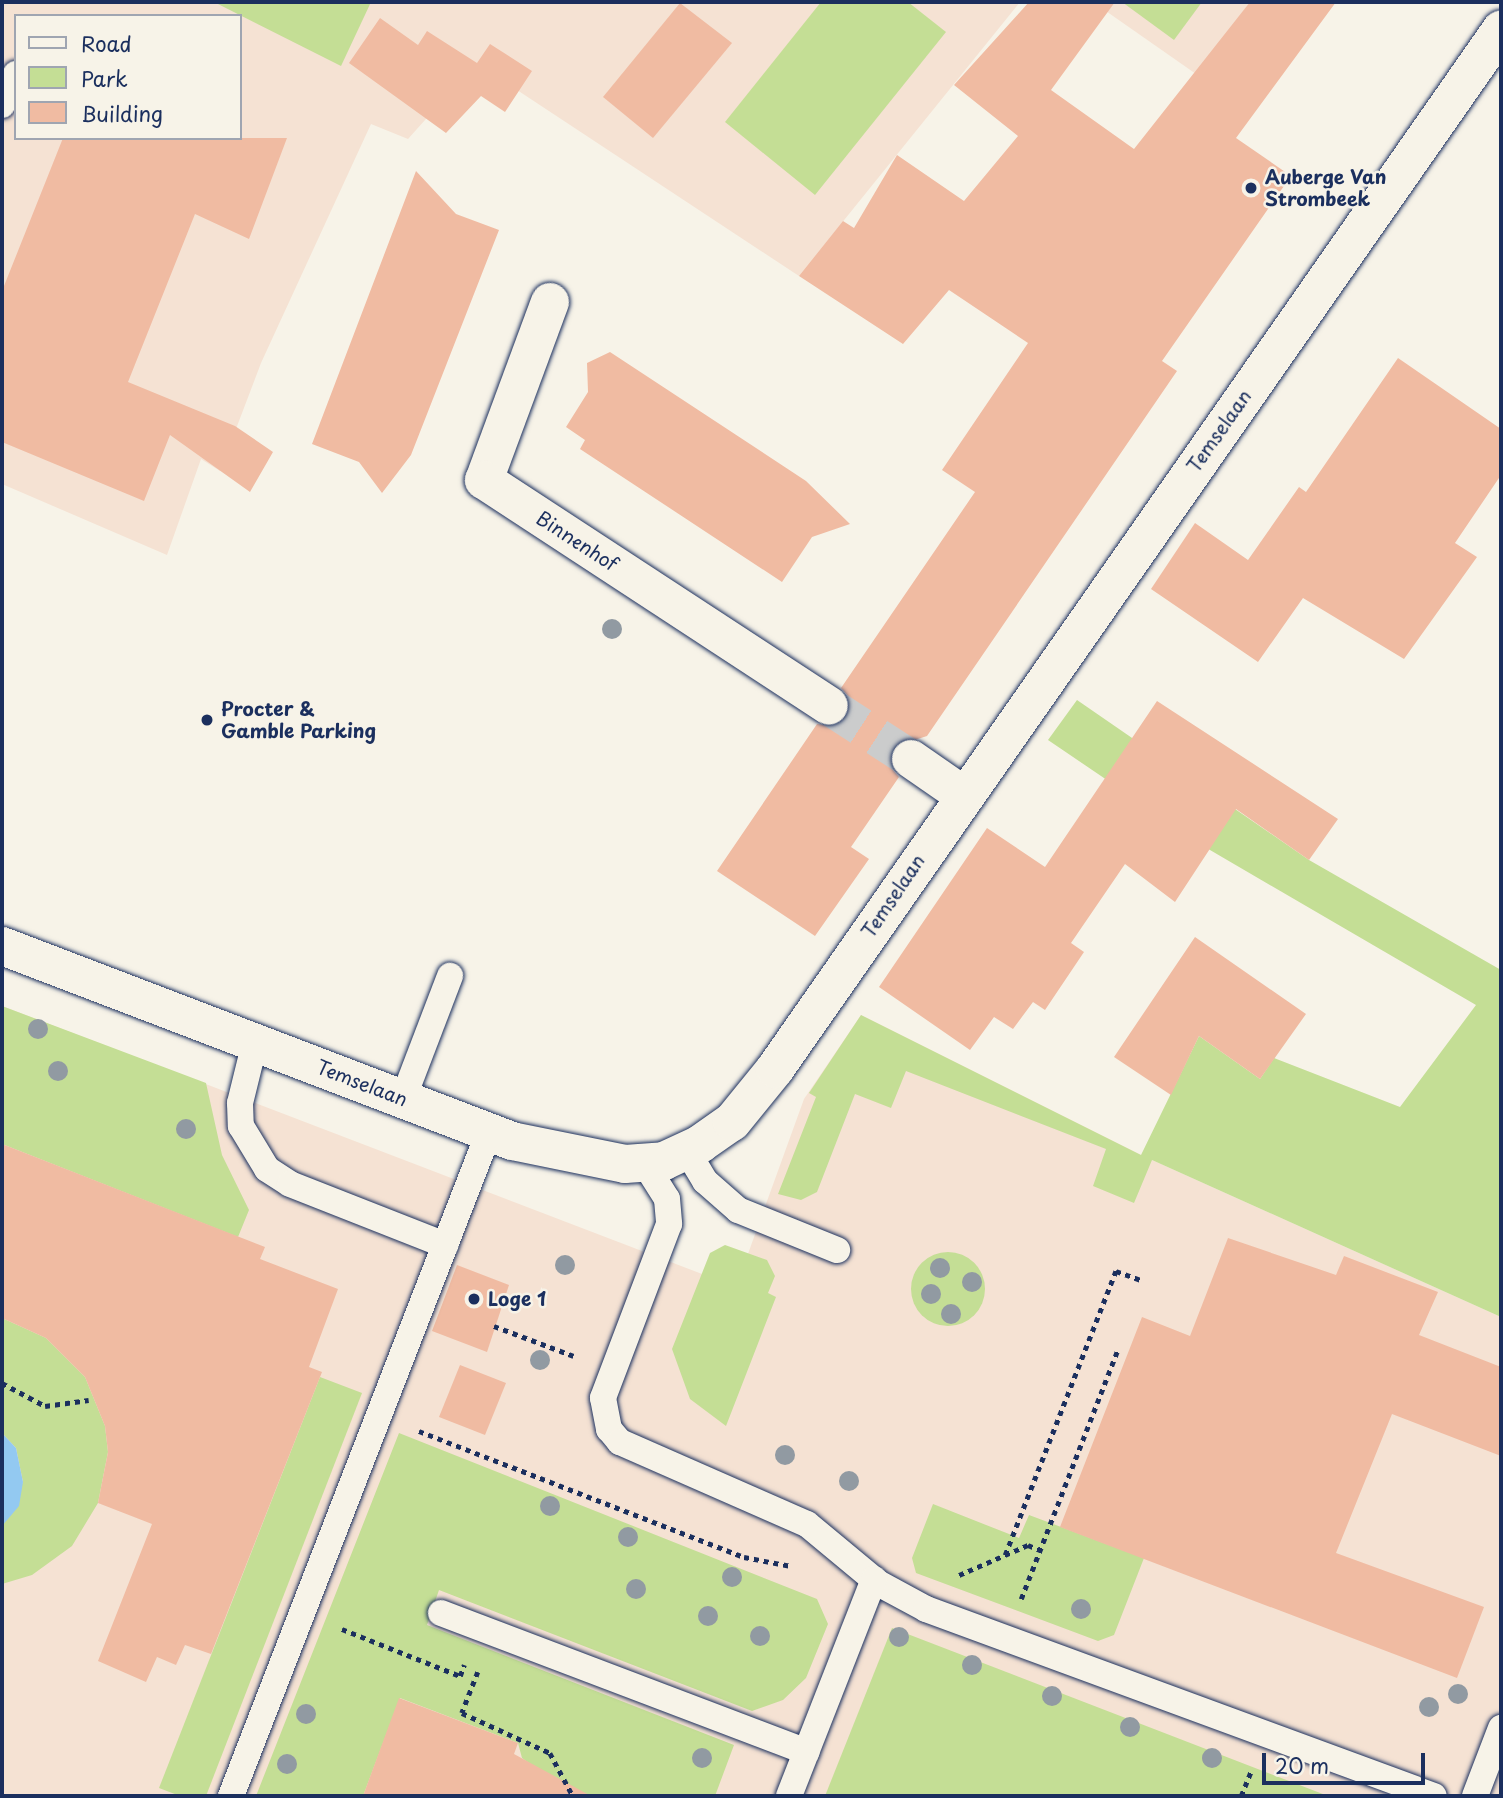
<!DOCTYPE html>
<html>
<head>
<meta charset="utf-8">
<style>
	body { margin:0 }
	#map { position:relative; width:1503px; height:1798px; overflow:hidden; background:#f7f3e8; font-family:"Playpen Sans",sans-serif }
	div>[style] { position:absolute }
	.built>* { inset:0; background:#f5e2d3 }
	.green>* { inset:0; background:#c4de95 }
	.round { border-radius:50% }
	.water>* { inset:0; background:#93c9f1 }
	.building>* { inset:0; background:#f0bba2 }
	.street-tunnel>* { height:38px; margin-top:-19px; transform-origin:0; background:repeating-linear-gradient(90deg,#cbcccc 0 38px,transparent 0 57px) }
	.path>* { height:4.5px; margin-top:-2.25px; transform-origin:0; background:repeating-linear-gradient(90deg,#1b2f5e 0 5px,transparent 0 10px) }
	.roads { filter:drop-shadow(0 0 2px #1b2f5e) drop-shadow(0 0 2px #1b2f5e) }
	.lane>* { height:26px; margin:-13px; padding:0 13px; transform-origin:13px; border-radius:13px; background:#f7f3e8 }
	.street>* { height:38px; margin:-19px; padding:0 19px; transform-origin:19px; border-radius:19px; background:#f7f3e8 }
	.trees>* { width:20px; height:20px; margin:-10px; border-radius:50%; background:#919aa2 }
	.dots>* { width:19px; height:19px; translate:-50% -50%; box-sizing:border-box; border:4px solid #f7f3e8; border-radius:50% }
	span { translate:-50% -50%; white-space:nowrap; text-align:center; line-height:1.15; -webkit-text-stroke:5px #f7f3e8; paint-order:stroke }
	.poi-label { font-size:19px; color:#1b2f5e; font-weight:700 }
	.left { translate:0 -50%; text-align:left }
	.street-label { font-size:19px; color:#1b2f5e }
	.frame { position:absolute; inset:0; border:4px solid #1b2f5e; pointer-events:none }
	.legend { position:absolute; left:14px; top:14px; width:228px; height:126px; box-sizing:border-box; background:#f7f3e8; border:2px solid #9fa5b1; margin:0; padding:9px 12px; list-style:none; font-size:21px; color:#1b2f5e }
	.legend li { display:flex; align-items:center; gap:14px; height:35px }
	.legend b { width:35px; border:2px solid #9fa5b1 }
	.scale { position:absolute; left:1262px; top:1753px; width:163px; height:32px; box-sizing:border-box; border:4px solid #1b2f5e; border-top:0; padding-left:9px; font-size:21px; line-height:24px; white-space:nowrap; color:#1b2f5e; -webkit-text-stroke:5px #f7f3e8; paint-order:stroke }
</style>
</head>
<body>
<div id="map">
	<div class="built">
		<div style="clip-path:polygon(evenodd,2px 2px,1020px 2px,799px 276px,476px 63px,408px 139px,371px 124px,261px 363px,220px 471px,201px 459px,167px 555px,2px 484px,2px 2px,16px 16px,240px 16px,240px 138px,16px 138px,16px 16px)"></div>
		<div style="clip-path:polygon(1093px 2px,1250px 2px,1196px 74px)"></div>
		<div style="clip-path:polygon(2px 1006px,736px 1287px,804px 1099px,861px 1015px,1141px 1155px,1501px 1317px,1501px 1796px,2px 1796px)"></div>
	</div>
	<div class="green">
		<div style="clip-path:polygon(214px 2px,371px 2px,341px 66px)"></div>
		<div style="clip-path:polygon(821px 2px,908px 2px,946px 32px,815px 195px,725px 122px)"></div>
		<div style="clip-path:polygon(1122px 2px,1202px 2px,1174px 40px)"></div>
		<div style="clip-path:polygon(1077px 700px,1309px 860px,1501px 970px,1501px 1317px,1152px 1160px,1134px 1203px,1093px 1186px,1106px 1149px,906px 1071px,891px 1108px,855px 1094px,817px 1192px,801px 1200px,778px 1194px,816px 1097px,809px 1093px,861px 1015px,1141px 1155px,1199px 1036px,1260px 1079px,1274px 1058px,1400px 1107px,1476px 1005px,1210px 850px,1048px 740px)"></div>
		<div style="clip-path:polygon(2px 1006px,206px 1083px,222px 1155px,249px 1210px,238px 1237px,2px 1144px)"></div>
		<div style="clip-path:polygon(725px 1245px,767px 1260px,775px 1276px,768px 1293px,776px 1297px,726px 1426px,690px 1399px,672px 1349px,710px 1253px)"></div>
		<div class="round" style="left:911px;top:1252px;width:74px;height:74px"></div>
		<div style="clip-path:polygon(2px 1318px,46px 1338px,85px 1377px,105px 1426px,108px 1452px,98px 1503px,72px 1546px,32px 1575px,2px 1584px,2px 1526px,23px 1482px,16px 1448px,2px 1433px)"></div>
		<div style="clip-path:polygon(320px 1377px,362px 1393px,206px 1796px,180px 1796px,159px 1788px)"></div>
		<div style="clip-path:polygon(399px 1433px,817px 1599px,828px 1624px,806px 1678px,783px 1700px,752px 1711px,439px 1590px,427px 1625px,734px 1745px,715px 1796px,553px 1796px,545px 1775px,522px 1758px,518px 1743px,400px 1698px,363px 1796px,256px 1796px)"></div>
		<div style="clip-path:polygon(933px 1504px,1019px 1538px,1029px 1515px,1144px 1558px,1114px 1635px,1098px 1641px,916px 1573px,912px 1558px)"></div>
		<div style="clip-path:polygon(892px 1628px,1328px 1796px,825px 1796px)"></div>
	</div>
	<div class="water">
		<div style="clip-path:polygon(2px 1433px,16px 1448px,23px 1482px,19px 1506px,2px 1526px)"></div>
	</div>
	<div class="building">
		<div style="clip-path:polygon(1029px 2px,1115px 2px,1051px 90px,1134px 149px,1250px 2px,1336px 2px,1236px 138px,1291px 176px,1162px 361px,1177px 371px,927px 736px,893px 747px,891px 768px,899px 777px,851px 847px,869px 859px,815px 936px,717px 871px,817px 724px,838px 726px,848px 717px,849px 697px,841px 688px,975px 492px,942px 470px,1028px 343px,949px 290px,903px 344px,799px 276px,843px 221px,854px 228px,897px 155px,964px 201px,1018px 136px,954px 85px)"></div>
		<div style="clip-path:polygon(680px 3px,732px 43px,653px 138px,603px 97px)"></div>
		<div style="clip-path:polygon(380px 18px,418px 45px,427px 31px,477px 63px,490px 44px,532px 71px,505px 112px,481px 96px,446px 133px,349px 63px)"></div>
		<div style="clip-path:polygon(63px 138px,287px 138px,249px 239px,195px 214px,128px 382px,235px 426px,273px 452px,250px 492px,170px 435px,144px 501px,2px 442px,2px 291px)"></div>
		<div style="clip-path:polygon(416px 171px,456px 214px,499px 230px,411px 455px,382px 493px,359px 462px,312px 444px)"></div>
		<div style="clip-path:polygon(610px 352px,806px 481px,850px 524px,812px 537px,782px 582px,580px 449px,585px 440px,566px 427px,588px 392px,587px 363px)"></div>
		<div style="clip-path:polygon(1398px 358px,1501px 429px,1501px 475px,1455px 543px,1477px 557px,1404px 659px,1303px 598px,1258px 662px,1151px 589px,1195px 523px,1248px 560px,1299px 487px,1306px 492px)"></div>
		<div style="clip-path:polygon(1157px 701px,1338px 819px,1309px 860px,1236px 809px,1175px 902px,1125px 864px,1071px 943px,1084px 952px,1045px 1010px,1033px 1002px,1013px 1029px,994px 1017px,970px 1050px,879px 987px,987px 828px,1045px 867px)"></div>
		<div style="clip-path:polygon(1195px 937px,1306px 1014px,1260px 1079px,1199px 1036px,1171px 1095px,1114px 1057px)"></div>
		<div style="clip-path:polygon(2px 1144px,265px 1247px,260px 1259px,338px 1289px,309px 1367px,322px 1372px,211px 1654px,185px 1645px,176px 1665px,157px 1657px,146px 1682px,98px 1661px,152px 1524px,98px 1503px,108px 1452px,105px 1426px,85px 1377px,46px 1338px,2px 1318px)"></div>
		<div style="clip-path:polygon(1228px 1238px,1336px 1275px,1344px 1256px,1438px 1292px,1419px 1335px,1501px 1367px,1501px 1456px,1392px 1414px,1336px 1553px,1484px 1607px,1457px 1678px,1060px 1527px,1142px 1317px,1190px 1336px)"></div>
		<div style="clip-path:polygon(457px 1265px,509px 1285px,487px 1352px,432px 1331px)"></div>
		<div style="clip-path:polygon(460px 1365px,506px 1383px,485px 1435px,439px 1417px)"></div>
		<div style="clip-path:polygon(399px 1698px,518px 1743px,514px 1754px,591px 1796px,363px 1796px)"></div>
	</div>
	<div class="street-tunnel">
		<div style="left:829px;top:706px;width:98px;rotate:32.9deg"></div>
	</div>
	<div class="path">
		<div style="left:494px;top:1326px;width:85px;rotate:20.6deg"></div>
		<div style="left:2px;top:1383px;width:49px;rotate:28.1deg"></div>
		<div style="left:45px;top:1406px;width:44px;rotate:-7.8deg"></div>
		<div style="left:419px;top:1431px;width:349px;rotate:21.2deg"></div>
		<div style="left:744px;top:1557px;width:48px;rotate:10.8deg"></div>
		<div style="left:1005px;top:1555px;width:305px;rotate:-68.7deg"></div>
		<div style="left:1116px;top:1271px;width:29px;rotate:20deg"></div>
		<div style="left:959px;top:1575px;width:75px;rotate:-23.5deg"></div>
		<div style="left:1028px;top:1545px;width:13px;rotate:23deg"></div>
		<div style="left:1021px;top:1599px;width:266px;rotate:-68.8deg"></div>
		<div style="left:342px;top:1629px;width:127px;rotate:21.7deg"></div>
		<div style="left:460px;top:1676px;width:12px;rotate:-70deg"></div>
		<div style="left:478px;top:1672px;width:44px;rotate:111.3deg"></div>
		<div style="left:462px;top:1713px;width:97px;rotate:24.4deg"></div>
		<div style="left:550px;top:1753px;width:49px;rotate:61.9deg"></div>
		<div style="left:1241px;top:1796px;width:27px;rotate:-68deg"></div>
	</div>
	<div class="roads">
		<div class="lane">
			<div style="left:2px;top:105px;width:34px;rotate:-66deg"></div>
			<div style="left:255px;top:1042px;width:63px;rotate:103.8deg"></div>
			<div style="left:240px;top:1103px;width:23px;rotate:88deg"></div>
			<div style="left:241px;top:1126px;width:50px;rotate:58.8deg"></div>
			<div style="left:267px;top:1169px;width:27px;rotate:33deg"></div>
			<div style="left:290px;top:1184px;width:167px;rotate:21.5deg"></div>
			<div style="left:403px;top:1099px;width:132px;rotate:-69.1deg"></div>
			<div style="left:687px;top:1151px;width:35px;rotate:59deg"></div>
			<div style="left:705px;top:1181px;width:44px;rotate:41.3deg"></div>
			<div style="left:738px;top:1210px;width:107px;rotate:22deg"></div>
			<div style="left:645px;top:1164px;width:41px;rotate:57.8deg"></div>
			<div style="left:667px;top:1199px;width:25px;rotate:85deg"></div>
			<div style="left:669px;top:1224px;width:186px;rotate:110.8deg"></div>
			<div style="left:603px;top:1398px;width:32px;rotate:79deg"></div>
			<div style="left:609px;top:1429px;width:17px;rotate:50deg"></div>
			<div style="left:620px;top:1442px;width:204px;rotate:23.7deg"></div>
			<div style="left:807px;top:1524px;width:92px;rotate:39.7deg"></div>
			<div style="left:878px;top:1583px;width:55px;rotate:28.4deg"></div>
			<div style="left:926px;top:1609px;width:541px;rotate:20.21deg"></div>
			<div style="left:441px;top:1613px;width:391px;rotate:20.8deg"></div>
			<div style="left:231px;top:1796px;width:712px;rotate:-68.77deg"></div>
			<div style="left:789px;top:1796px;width:233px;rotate:-68.6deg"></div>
			<div style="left:1475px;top:1796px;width:73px;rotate:-69.1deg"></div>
		</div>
		<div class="street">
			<div style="left:550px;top:302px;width:190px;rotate:110.3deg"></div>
			<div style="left:484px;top:480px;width:412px;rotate:33.2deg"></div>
			<div style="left:911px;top:759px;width:63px;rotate:34.7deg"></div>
			<div style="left:2px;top:946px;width:546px;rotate:20.92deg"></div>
			<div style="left:512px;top:1141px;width:115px;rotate:11.5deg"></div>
			<div style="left:625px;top:1164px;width:39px;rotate:-4deg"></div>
			<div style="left:664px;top:1161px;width:40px;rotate:-25deg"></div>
			<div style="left:700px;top:1144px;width:39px;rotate:-35deg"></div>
			<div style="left:732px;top:1122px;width:68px;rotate:-50.9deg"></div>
			<div style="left:775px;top:1069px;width:1268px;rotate:-55.06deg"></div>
		</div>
	</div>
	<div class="trees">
		<div style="left:612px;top:629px"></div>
		<div style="left:38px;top:1029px"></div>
		<div style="left:58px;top:1071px"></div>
		<div style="left:186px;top:1129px"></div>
		<div style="left:565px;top:1265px"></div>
		<div style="left:940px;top:1268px"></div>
		<div style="left:972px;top:1282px"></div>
		<div style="left:931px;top:1294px"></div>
		<div style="left:951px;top:1314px"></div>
		<div style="left:540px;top:1360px"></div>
		<div style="left:785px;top:1455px"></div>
		<div style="left:849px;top:1481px"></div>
		<div style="left:550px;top:1506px"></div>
		<div style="left:628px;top:1537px"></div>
		<div style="left:732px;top:1577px"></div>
		<div style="left:636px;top:1589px"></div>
		<div style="left:1081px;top:1609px"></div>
		<div style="left:708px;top:1616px"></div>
		<div style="left:760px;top:1636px"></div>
		<div style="left:899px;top:1637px"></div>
		<div style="left:972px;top:1665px"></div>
		<div style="left:1458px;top:1694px"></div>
		<div style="left:1052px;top:1696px"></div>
		<div style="left:1429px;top:1707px"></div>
		<div style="left:306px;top:1714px"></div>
		<div style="left:1130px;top:1727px"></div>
		<div style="left:702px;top:1758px"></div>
		<div style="left:1212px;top:1758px"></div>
		<div style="left:287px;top:1764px"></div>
	</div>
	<div class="dots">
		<div style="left:1251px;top:188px;background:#1b2f5e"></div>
		<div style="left:207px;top:720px;background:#1b2f5e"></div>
		<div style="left:474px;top:1299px;background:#1b2f5e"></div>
	</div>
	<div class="poi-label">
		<span class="left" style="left:1265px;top:188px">Auberge Van<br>Strombeek</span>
		<span class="left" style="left:221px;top:720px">Procter &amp;<br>Gamble Parking</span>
		<span class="left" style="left:488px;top:1299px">Loge 1</span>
	</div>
	<div class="street-label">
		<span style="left:1219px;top:431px;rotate:-55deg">Temselaan</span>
		<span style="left:577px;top:541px;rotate:33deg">Binnenhof</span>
		<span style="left:893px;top:896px;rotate:-56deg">Temselaan</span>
		<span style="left:362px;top:1083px;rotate:21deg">Temselaan</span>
	</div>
	<div class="frame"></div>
	<ul class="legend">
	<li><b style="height:9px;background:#f7f3e8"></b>Road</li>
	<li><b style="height:19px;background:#c4de95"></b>Park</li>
	<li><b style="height:19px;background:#f0bba2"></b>Building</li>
	</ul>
	<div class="scale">20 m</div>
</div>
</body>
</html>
